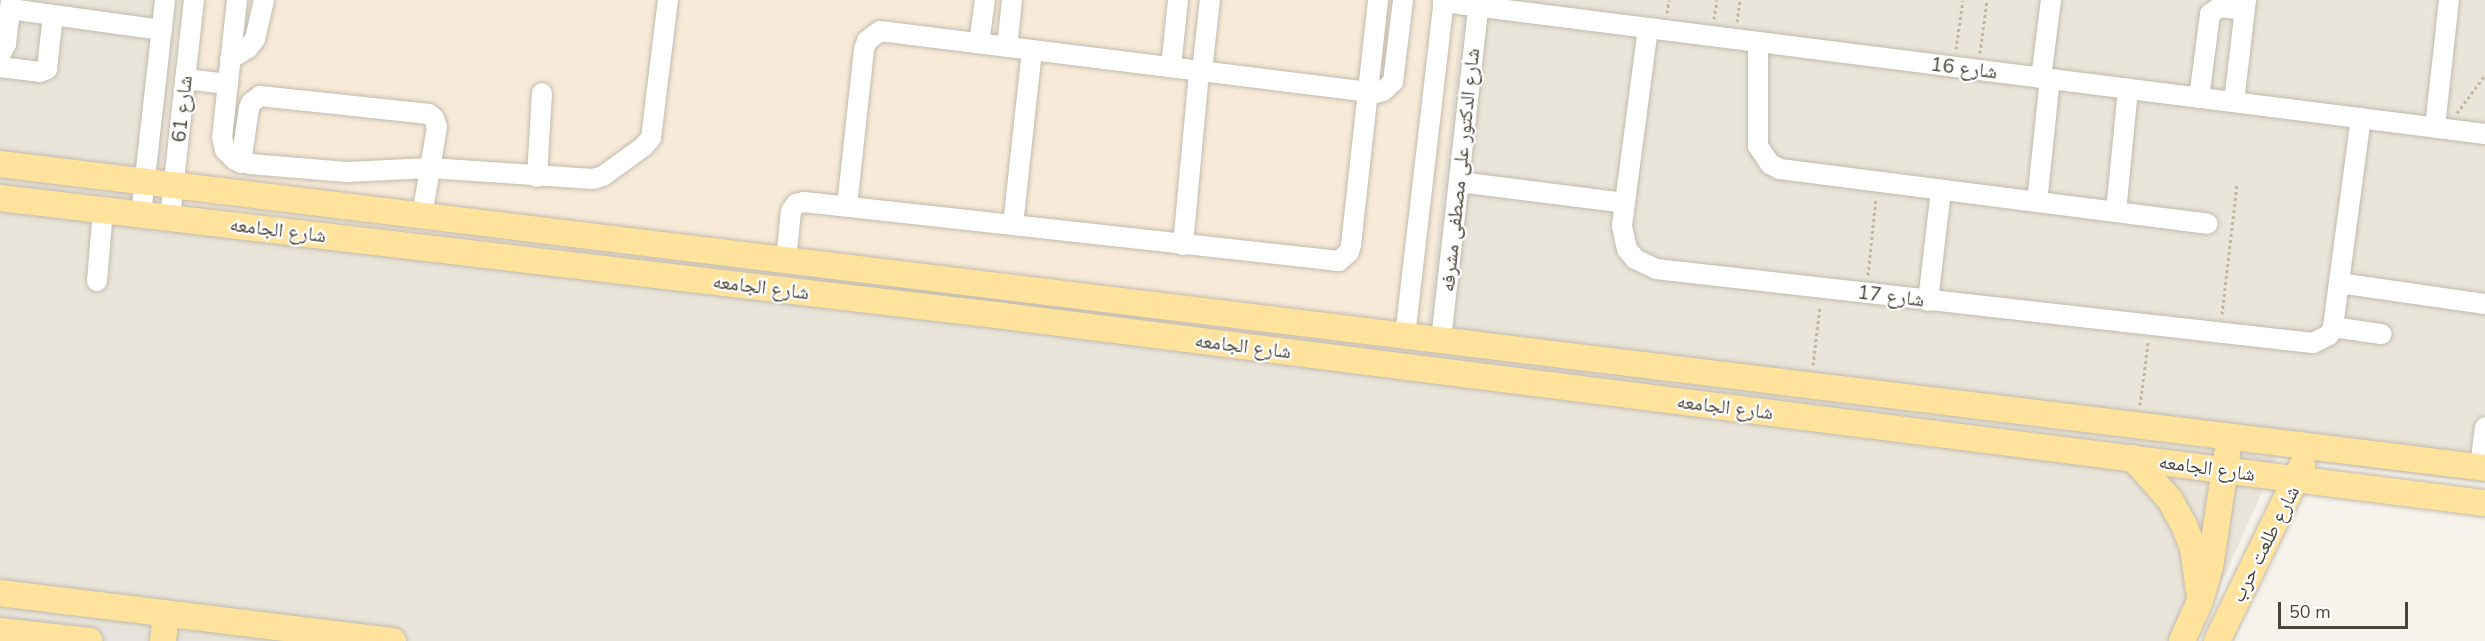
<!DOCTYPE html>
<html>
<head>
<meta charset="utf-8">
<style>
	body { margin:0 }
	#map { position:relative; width:2485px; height:641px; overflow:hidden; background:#f6f3ec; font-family:"Nunito Sans","Noto Naskh Arabic",sans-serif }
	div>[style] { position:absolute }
	.residential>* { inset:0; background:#eae5da }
	.commercial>* { inset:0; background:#f7ead8 }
	.industrial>* { inset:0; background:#e6e2dd }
	.path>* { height:3px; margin-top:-1.5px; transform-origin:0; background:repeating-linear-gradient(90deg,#c4b79f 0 3px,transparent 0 6px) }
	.roads { filter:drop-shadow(0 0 2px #c2bbae) drop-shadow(0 0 2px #c2bbae) }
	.minor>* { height:20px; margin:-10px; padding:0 10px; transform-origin:10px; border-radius:10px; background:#fff }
	.major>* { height:26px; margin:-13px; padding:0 13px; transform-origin:13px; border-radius:13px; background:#ffe39c }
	span { translate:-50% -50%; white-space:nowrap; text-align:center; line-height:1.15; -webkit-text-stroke:4.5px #fff; paint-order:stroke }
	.street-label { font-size:20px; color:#4b4439 }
	.scale { position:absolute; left:2278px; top:602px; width:130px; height:27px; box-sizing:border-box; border:3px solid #4b4439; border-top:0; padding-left:8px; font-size:18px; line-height:21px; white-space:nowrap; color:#4b4439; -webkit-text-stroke:4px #fff; paint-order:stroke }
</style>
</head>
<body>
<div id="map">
	<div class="residential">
		<div style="clip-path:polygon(0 0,2485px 0,2485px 483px,2277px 458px,2196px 641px,0 641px)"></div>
	</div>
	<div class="commercial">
		<div style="clip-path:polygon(182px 0,1463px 0,1423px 355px,157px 207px)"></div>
	</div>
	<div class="industrial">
		<div style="clip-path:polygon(0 614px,228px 641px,0 641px)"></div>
	</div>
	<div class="path">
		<div style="left:1667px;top:13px;width:13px;rotate:-81deg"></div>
		<div style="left:1714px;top:19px;width:19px;rotate:-81deg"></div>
		<div style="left:1737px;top:22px;width:22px;rotate:-82deg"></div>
		<div style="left:1956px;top:49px;width:49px;rotate:-81.9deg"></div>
		<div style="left:1980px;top:53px;width:53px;rotate:-82.5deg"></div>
		<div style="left:2457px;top:113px;width:47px;rotate:-53.6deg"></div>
		<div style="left:1868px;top:275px;width:77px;rotate:-84.1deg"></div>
		<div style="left:2222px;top:314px;width:130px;rotate:-83.4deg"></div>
		<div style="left:1813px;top:365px;width:59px;rotate:-83.2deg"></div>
		<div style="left:2140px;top:405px;width:63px;rotate:-82.6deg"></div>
	</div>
	<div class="roads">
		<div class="minor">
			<div style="left:237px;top:0;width:138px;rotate:96.2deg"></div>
			<div style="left:222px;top:137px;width:13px;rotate:77deg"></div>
			<div style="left:225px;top:150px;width:14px;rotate:45deg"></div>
			<div style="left:235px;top:160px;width:16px;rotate:15deg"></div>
			<div style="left:250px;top:164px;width:97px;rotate:4.7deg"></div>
			<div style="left:347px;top:172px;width:83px;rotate:-2.8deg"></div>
			<div style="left:430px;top:168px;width:163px;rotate:3.9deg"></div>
			<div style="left:593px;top:179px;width:10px;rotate:-17deg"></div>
			<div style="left:603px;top:176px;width:49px;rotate:-35.9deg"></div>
			<div style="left:643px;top:147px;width:12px;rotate:-48deg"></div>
			<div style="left:651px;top:138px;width:139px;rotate:-83deg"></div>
			<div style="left:1443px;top:2px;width:1050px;rotate:7.22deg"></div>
			<div style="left:10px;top:9px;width:153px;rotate:7.9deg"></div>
			<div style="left:1648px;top:28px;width:200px;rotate:97.5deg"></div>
			<div style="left:1622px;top:226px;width:24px;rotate:78deg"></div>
			<div style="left:1627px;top:249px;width:13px;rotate:51deg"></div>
			<div style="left:1635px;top:259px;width:23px;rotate:25deg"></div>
			<div style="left:1656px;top:269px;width:661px;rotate:6.43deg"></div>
			<div style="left:2313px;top:343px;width:18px;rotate:-27deg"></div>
			<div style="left:2329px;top:335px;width:9px;rotate:-63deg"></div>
			<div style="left:2333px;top:327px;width:211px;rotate:-82.4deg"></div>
			<div style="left:1758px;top:42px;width:104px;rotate:90deg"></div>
			<div style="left:1758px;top:146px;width:22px;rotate:56deg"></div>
			<div style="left:1770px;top:164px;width:11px;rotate:27deg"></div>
			<div style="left:1780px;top:169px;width:431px;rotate:7.3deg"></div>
			<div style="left:979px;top:43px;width:43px;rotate:-82.1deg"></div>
			<div style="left:1007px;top:47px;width:47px;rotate:-83.9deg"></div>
			<div style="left:0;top:55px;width:13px;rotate:-61deg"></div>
			<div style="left:6px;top:44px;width:44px;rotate:-83.5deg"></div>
			<div style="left:230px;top:59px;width:21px;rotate:-31deg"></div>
			<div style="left:248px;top:48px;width:11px;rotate:-52deg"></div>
			<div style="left:255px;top:39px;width:40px;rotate:-77deg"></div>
			<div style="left:0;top:67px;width:40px;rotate:7.1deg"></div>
			<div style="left:40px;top:72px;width:8px;rotate:-23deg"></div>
			<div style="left:47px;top:69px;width:54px;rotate:-83.7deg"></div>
			<div style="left:1171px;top:67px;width:67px;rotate:-84deg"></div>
			<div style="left:1202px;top:71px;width:71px;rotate:-83.6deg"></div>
			<div style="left:2041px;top:78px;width:79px;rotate:-82.7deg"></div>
			<div style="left:185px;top:79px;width:43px;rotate:6.6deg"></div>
			<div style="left:2199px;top:98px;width:85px;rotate:-82.5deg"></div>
			<div style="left:2210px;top:14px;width:12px;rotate:-35deg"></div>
			<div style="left:2220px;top:7px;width:25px;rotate:7deg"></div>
			<div style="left:2234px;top:102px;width:103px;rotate:-83.3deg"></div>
			<div style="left:2435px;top:127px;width:128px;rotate:-83.7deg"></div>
			<div style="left:241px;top:163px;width:56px;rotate:-81.7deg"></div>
			<div style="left:249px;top:108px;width:5px;rotate:-68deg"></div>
			<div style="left:251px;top:103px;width:11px;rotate:-38deg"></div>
			<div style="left:260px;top:96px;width:170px;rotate:6.1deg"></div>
			<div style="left:429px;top:114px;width:6px;rotate:39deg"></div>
			<div style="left:434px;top:118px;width:9px;rotate:72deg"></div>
			<div style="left:437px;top:127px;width:90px;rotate:99.6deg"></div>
			<div style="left:537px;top:177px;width:84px;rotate:-86.6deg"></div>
			<div style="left:1459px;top:182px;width:167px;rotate:7.2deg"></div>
			<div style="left:2037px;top:202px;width:124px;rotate:-84deg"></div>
			<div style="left:847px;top:206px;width:158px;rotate:-83.8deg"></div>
			<div style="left:864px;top:49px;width:9px;rotate:-69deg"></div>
			<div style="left:867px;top:41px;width:16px;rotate:-38deg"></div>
			<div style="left:880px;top:31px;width:500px;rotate:7.1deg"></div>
			<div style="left:1376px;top:93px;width:7px;rotate:-16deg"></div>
			<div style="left:1383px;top:91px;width:13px;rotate:-42deg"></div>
			<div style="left:1393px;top:82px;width:83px;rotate:-83deg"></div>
			<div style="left:2116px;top:212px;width:124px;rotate:-84.4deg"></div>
			<div style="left:141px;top:214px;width:215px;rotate:-83.6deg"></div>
			<div style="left:170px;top:217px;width:218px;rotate:-83.7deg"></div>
			<div style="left:1013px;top:225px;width:176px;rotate:-83.8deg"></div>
			<div style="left:1183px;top:245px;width:175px;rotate:-84.7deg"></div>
			<div style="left:786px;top:260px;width:49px;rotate:-84.2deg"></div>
			<div style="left:791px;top:211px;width:9px;rotate:-54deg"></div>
			<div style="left:796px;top:204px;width:8px;rotate:-14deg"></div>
			<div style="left:804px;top:202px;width:538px;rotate:6.29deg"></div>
			<div style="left:1339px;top:261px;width:13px;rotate:-42deg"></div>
			<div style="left:1349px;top:252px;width:7px;rotate:-74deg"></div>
			<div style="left:1351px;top:245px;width:246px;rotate:-83.7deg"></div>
			<div style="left:97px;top:281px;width:71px;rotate:-85.2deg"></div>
			<div style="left:2339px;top:283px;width:148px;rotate:8.2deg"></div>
			<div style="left:1928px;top:301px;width:112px;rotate:-83.3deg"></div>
			<div style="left:2333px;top:327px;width:49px;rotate:8.3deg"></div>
			<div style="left:1405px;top:336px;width:338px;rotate:-83.4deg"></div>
			<div style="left:1441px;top:340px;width:342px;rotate:-83.6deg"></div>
			<div style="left:2480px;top:467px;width:40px;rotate:-82.9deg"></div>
		</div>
		<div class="major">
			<div style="left:0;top:164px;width:2504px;rotate:6.97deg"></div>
			<div style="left:0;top:198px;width:995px;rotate:6.7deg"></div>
			<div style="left:988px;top:314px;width:1509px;rotate:7.2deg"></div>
			<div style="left:2133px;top:458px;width:56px;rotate:48.6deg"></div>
			<div style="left:2170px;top:500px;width:26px;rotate:61deg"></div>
			<div style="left:2183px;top:523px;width:27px;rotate:68deg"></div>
			<div style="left:2193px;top:548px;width:43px;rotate:82.1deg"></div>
			<div style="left:0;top:593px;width:396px;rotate:7deg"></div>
			<div style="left:0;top:631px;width:90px;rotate:6.4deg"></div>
			<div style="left:163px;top:641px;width:27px;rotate:-84deg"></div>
			<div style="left:2182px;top:641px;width:44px;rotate:-65.8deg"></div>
			<div style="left:2200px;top:601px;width:35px;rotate:-74deg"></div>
			<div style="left:2210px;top:567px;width:114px;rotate:-81.4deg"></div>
			<div style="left:2217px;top:641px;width:195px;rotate:-64.1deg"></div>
		</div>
	</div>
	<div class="street-label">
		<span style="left:1964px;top:68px;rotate:7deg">شارع 16</span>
		<span style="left:182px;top:109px;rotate:-84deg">شارع 61</span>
		<span style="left:1460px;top:170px;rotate:-84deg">شارع الدكتور على مصطفى مشرفه</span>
		<span style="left:278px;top:230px;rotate:7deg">شارع الجامعه</span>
		<span style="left:761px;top:287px;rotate:7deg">شارع الجامعه</span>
		<span style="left:1891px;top:296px;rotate:7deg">شارع 17</span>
		<span style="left:1243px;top:346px;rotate:7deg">شارع الجامعه</span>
		<span style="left:1725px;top:407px;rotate:7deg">شارع الجامعه</span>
		<span style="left:2207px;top:468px;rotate:8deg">شارع الجامعه</span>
		<span style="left:2265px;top:544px;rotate:-63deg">شارع طلعت حرب</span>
	</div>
	<div class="scale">50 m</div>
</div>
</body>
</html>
